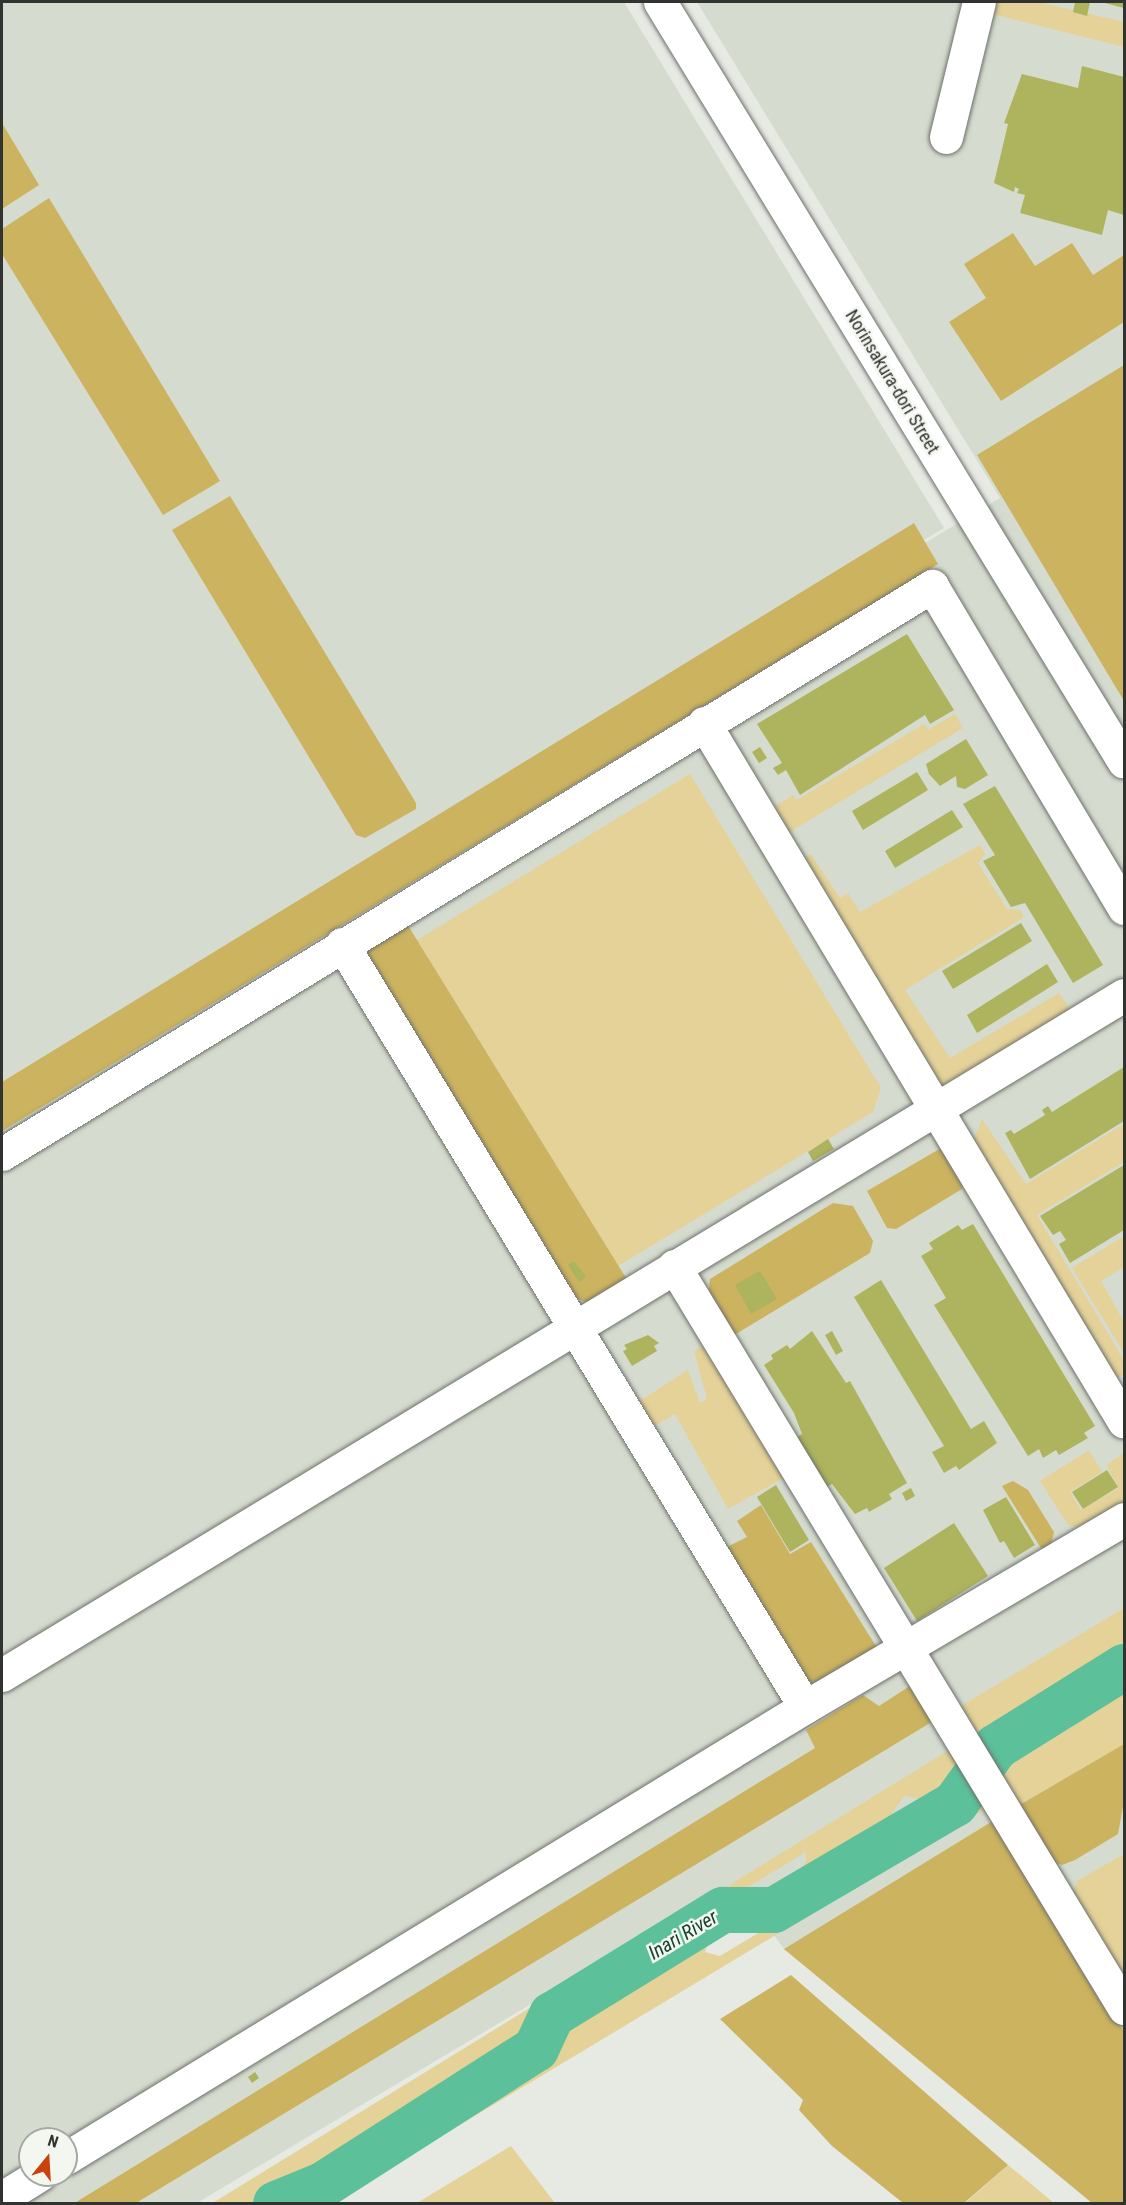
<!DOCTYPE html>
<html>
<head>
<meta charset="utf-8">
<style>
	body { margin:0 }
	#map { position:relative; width:1126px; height:2205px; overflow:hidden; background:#e6eae3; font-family:"Roboto Condensed",sans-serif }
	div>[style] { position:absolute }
	.built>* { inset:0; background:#d5dccf }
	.green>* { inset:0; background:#e4d298 }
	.forest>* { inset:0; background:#ccb35f }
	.river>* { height:46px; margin:-23px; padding:0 23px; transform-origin:23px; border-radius:23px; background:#5cc09b }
	.building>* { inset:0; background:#aeb35e }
	.roads { filter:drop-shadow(0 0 2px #6e716c) drop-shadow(0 0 2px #6e716c) }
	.minor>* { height:33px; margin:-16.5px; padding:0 16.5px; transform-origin:16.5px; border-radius:16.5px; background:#fff }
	span { translate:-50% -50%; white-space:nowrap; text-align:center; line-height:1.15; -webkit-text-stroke:5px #f3f7f0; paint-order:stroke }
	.street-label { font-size:18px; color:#313330 }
	.water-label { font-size:20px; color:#174233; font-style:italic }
	.frame { position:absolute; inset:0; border:3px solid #313330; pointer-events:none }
	.north { position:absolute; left:18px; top:2127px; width:60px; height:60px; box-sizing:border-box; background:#f3f7f0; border:2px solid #a5a9a3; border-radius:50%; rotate:18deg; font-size:16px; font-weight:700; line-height:24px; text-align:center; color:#313330 }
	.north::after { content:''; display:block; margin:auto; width:21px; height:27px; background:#ca430f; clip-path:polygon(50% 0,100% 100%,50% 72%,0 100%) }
</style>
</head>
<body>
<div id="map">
	<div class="built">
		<div style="clip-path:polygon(2px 2px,624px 2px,944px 528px,2px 1092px)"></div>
		<div style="clip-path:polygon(evenodd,697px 2px,1124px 2px,1124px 2203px,1092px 2203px,784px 1949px,736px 1882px,197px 2203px,2px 2203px,2px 1094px,1000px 498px,697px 2px,30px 2139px,66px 2139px,66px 2175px,30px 2175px,30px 2139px)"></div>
	</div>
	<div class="green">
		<div style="clip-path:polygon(987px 2px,1038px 2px,1124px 22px,1124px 47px,984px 12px)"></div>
		<div style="clip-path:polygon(955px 714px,963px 728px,783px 836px,768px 811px,793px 795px,797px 800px,924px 724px,928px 730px)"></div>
		<div style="clip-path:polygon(690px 774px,881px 1088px,873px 1112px,618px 1266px,417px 940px)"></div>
		<div style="clip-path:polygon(980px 845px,985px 854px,978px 863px,1007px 909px,1021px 910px,1024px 917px,905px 990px,950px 1058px,1059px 993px,1071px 1011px,947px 1086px,937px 1084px,799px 861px,811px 854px,840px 898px,848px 893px,860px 912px)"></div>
		<div style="clip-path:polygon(982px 1119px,1026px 1184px,1124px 1124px,1124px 1162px,1037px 1215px,1124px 1360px,1124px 1374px,1113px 1380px,973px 1142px)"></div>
		<div style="clip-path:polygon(1124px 1236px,1124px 1267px,1101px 1281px,1124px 1322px,1124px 1353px,1072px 1268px)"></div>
		<div style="clip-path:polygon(708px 1343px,787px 1476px,728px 1509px,675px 1414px,653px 1427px,638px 1402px,688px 1370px,700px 1403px,707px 1399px,694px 1351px)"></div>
		<div style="clip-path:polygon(1089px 1450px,1102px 1472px,1070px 1492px,1081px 1510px,1119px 1488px,1106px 1465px,1124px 1453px,1124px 1505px,1085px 1529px,1068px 1525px,1040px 1481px)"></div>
		<div style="clip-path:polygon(1124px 1608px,1124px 1652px,990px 1731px,977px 1732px,961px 1706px)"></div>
		<div style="clip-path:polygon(1124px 1692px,1124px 1744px,1018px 1806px,994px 1766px)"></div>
		<div style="clip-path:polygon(949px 1750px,960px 1769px,953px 1790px,933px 1802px,904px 1796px,883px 1827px,781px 1895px,806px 1862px,806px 1852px,533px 2016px,521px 2039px,335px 2165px,295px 2176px,252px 2203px,211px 2204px)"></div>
		<div style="clip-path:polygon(977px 1792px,987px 1808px,330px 2203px,311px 2204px,551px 2055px,556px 2024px,727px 1918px,732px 1924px,709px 1940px,705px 1952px,720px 1956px,963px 1810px)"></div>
		<div style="clip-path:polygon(1124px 1854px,1124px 1985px,1073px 1893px,1077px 1881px)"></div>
		<div style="clip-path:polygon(511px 2146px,555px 2203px,417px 2203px)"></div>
		<div style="clip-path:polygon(1008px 2165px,1054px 2203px,964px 2204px)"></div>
	</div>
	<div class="forest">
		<div style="clip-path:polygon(2px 123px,39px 185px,2px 209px)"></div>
		<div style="clip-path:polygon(49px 198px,220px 481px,163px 515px,2px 254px,2px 229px)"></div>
		<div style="clip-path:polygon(1013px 233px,1035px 266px,1072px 243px,1093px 275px,1124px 255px,1124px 322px,1001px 401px,949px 322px,986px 298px,964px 264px)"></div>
		<div style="clip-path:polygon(1124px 365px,1124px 701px,977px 455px)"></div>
		<div style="clip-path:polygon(230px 496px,416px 803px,416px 809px,365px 838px,356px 835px,172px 530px)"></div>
		<div style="clip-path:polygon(914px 523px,938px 564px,2px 1131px,2px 1082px)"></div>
		<div style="clip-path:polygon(404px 919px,626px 1278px,589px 1303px,576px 1298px,367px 960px,366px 951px)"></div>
		<div style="clip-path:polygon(943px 1147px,964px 1180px,962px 1189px,896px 1229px,887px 1228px,867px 1191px)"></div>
		<div style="clip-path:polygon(833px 1203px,853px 1206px,873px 1241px,870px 1253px,736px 1334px,725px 1332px,707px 1305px,710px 1279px)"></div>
		<div style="clip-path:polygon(1013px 1481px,1028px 1490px,1054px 1532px,1051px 1545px,1044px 1553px,1002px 1486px)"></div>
		<div style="clip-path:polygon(761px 1505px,790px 1554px,811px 1542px,877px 1648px,815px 1683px,807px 1680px,727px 1547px,747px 1537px,737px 1521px)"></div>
		<div style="clip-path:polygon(913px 1684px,935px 1720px,136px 2203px,73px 2204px,815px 1748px,806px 1730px,863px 1695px,879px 1706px)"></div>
		<div style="clip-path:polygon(1124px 1744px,1124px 1801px,1118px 1834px,1075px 1860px,1062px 1865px,1053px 1862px,1018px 1806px)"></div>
		<div style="clip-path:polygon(996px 1819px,1124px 2032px,1124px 2203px,1092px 2203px,784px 1949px)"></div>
		<div style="clip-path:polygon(791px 1975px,1008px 2165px,964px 2203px,903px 2203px,832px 2146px,799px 2110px,803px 2100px,720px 2019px)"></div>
	</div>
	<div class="river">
		<div style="left:276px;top:2204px;width:51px;rotate:-22deg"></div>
		<div style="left:323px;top:2185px;width:253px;rotate:-32.6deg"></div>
		<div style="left:536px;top:2049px;width:38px;rotate:-65deg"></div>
		<div style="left:552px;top:2015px;width:201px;rotate:-31.6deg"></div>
		<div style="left:723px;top:1910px;width:51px"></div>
		<div style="left:774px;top:1910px;width:210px;rotate:-30.4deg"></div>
		<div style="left:955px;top:1804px;width:70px;rotate:-54.3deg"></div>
		<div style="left:996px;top:1747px;width:151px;rotate:-32deg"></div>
	</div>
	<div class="building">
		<div style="clip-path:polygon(1075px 2px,1090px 2px,1087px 16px,1073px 12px)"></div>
		<div style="clip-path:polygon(1101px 2px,1124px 2px,1124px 8px)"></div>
		<div style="clip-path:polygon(1082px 66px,1124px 77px,1124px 215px,1108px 210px,1102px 235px,1020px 213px,1025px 195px,1017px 193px,1019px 189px,1015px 187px,1014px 192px,994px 183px,1008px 124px,1004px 123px,1022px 74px,1078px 88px)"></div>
		<div style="clip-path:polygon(907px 634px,954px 710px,930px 724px,925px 715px,800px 795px,786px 770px,778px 775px,773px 768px,782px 763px,757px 724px)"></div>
		<div style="clip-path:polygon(966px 739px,988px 775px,965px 789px,957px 787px,956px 776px,940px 786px,929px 774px,926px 764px)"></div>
		<div style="clip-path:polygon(760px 747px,767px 758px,759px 763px,752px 752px)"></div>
		<div style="clip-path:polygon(917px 772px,928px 790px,863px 830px,852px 811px)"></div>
		<div style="clip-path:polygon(995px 786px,1103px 965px,1073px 983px,1025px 903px,1011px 907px,983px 861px,995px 855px,963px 804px)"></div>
		<div style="clip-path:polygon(952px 810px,963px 827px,895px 868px,885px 851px)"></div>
		<div style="clip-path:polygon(1021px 923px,1032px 941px,953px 989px,942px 971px)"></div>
		<div style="clip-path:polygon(1047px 964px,1058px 982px,977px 1033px,967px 1015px)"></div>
		<div style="clip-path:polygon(1124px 1067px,1124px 1121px,1030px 1179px,1005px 1133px,1011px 1130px,1014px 1134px,1045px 1115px,1042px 1110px,1048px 1106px,1052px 1112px)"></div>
		<div style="clip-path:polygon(828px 1139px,834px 1149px,813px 1161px,808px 1152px)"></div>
		<div style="clip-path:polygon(1124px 1165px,1124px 1230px,1070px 1263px,1059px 1244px,1066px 1240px,1060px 1231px,1053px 1235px,1040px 1216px)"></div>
		<div style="clip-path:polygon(973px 1224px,1095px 1426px,1084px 1433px,1088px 1438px,1059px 1455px,1056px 1450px,1043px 1458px,1039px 1449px,1028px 1456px,934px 1305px,946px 1298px,921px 1256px,933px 1249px,929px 1243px,958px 1225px,962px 1230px)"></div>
		<div style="clip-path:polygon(574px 1261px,586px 1277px,579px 1282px,568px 1265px)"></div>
		<div style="clip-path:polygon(760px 1271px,777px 1299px,751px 1314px,735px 1285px)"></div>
		<div style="clip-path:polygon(881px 1280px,971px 1429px,984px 1421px,997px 1443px,959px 1470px,956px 1466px,944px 1473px,932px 1452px,944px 1446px,854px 1297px)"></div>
		<div style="clip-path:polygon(812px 1331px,846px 1383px,850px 1381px,907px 1483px,889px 1494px,892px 1499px,869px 1512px,867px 1508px,855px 1514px,832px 1484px,820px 1491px,791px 1441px,802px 1434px,794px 1413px,764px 1365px,773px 1359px,771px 1355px,787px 1345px,790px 1349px)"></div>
		<div style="clip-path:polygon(832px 1331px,843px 1351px,836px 1355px,825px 1335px)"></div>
		<div style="clip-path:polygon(648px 1335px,659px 1343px,654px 1346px,657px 1351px,632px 1366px,623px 1351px,627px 1349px,624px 1345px)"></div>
		<div style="clip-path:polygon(1107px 1470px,1118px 1487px,1083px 1509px,1072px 1492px)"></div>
		<div style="clip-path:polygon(776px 1485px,809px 1540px,790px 1552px,757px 1497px)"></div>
		<div style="clip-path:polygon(911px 1488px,915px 1496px,906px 1501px,902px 1493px)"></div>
		<div style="clip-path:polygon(1006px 1497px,1035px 1545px,1014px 1558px,1004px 1541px,1000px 1543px,983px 1510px)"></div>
		<div style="clip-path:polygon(954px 1523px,988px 1576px,917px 1621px,884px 1568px)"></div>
		<div style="clip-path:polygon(255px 2072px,259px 2078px,252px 2083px,248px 2077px)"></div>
	</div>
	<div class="roads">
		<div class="minor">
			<div style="left:660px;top:2px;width:890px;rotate:58.59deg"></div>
			<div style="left:946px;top:137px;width:139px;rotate:-76.3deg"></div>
			<div style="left:704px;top:723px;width:815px;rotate:59deg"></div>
			<div style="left:342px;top:944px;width:892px;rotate:58.75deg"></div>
			<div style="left:2px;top:1154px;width:1090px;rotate:-31.41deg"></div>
			<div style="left:932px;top:586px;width:375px;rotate:59.2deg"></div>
			<div style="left:674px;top:1266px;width:868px;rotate:58.76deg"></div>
			<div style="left:2px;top:1675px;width:1312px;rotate:-31.22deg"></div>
			<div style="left:66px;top:2158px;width:866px;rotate:-31.4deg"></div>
			<div style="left:805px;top:1707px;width:370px;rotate:-30.5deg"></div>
			<div style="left:2px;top:2198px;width:44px;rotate:-31.9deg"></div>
		</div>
	</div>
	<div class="street-label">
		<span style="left:892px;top:382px;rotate:59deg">Norinsakura-dori Street</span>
	</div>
	<div class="water-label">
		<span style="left:683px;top:1935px;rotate:-31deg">Inari River</span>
	</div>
	<div class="frame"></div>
	<div class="north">N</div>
</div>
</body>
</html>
